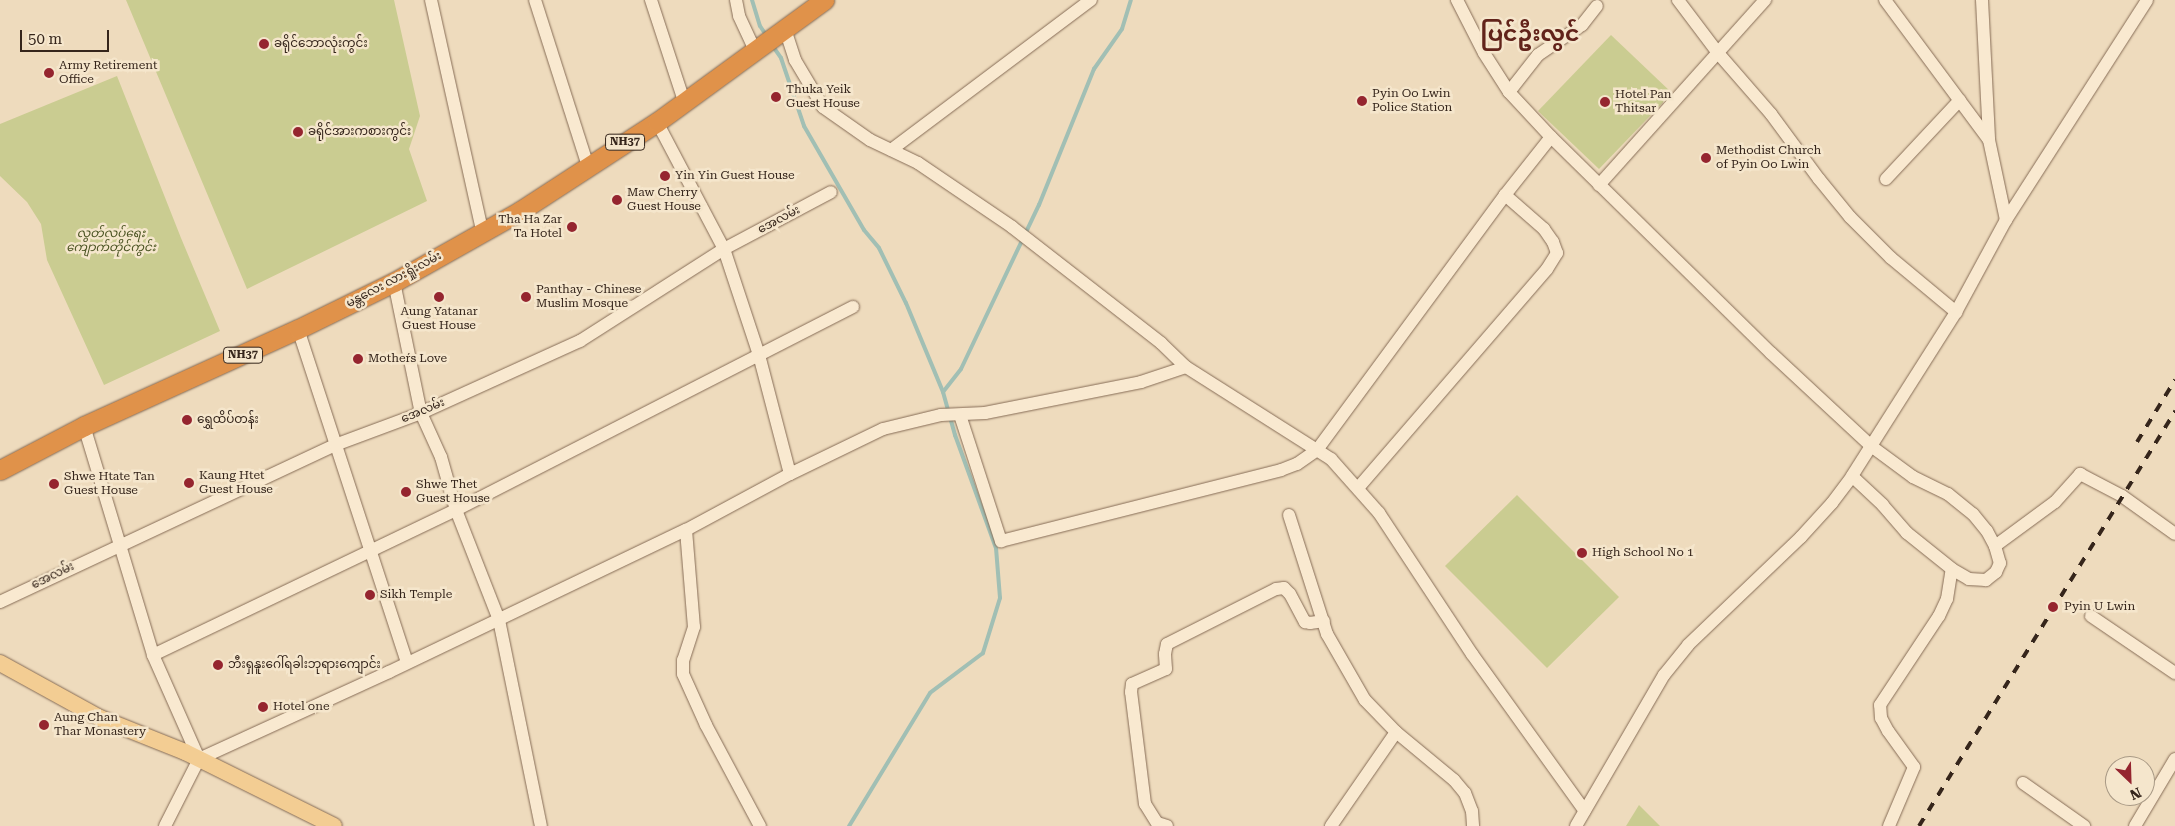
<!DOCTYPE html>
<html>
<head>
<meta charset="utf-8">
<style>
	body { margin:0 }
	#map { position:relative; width:2175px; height:826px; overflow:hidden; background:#eedbbd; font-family:"Roboto Serif","Noto Sans Myanmar",serif }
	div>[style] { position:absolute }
	.green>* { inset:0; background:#cacc91 }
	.stream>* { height:4px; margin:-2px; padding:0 2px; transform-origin:2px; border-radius:2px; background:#a1bfb4 }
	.roads { filter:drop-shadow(0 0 1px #866c56) drop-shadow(0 0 1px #866c56) }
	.minor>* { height:12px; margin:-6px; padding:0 6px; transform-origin:6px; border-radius:6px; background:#f9e9d0 }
	.major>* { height:16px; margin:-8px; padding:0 8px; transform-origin:8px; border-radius:8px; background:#f3cd93 }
	.highway>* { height:19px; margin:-9.5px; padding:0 9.5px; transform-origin:9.5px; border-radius:9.5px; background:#e0924a }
	.rail>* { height:4px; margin-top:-2px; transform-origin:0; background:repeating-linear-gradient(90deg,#35251b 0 9px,transparent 0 18px) }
	.dots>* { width:14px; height:14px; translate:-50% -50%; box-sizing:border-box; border:2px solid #f5e6cc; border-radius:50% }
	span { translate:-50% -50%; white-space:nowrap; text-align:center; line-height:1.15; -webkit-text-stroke:5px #f5e6cc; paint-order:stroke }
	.shield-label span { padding:1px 4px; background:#f5e6cc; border:1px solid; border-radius:4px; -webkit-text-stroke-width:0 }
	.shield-label { font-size:11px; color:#35251b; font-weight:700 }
	.poi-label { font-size:12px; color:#35251b }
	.left { translate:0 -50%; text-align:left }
	.right { translate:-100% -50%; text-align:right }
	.street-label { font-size:12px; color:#35251b }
	.park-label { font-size:12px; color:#495221; font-style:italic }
	.town-label { font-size:22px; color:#62231a; font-weight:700 }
	.north { position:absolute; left:2105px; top:756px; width:50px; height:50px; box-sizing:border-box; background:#f5e6cc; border:1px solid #a89985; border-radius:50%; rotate:156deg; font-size:14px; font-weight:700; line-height:20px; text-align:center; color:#35251b }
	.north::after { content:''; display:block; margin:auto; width:18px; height:22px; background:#95252f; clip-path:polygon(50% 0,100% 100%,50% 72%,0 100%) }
	.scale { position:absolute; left:20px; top:30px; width:89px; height:22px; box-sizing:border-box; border:2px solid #35251b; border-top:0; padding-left:6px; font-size:15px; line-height:18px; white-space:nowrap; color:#35251b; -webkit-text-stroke:4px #f5e6cc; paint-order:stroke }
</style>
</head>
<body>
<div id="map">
	<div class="green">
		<div style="clip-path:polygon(126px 0,394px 0,420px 116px,409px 149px,427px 201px,247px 289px)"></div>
		<div style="clip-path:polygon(1611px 35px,1672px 93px,1599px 169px,1538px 111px)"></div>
		<div style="clip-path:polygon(117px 76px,181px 238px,220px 331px,104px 385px,47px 260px,41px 224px,27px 202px,0 176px,0 124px)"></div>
		<div style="clip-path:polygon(1517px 495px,1619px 597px,1547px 668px,1445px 566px)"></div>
		<div style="clip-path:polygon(1639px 805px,1660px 826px,1626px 826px)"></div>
	</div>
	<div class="stream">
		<div style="left:752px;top:0;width:27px;rotate:73deg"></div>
		<div style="left:760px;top:26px;width:11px;rotate:56deg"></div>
		<div style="left:772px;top:45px;width:16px;rotate:55deg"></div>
		<div style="left:781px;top:58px;width:72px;rotate:71.3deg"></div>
		<div style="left:804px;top:126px;width:120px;rotate:60deg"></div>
		<div style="left:864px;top:230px;width:23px;rotate:50deg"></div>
		<div style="left:879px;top:248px;width:61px;rotate:63.9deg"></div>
		<div style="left:906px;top:303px;width:96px;rotate:67.4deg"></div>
		<div style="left:943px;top:392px;width:45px;rotate:74.4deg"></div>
		<div style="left:955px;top:435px;width:120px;rotate:70.1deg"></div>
		<div style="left:996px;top:548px;width:50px;rotate:85.4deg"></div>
		<div style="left:1000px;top:598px;width:58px;rotate:107.2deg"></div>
		<div style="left:983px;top:653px;width:66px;rotate:143deg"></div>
		<div style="left:930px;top:693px;width:156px;rotate:121.3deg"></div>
		<div style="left:943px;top:392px;width:29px;rotate:-52deg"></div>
		<div style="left:961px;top:369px;width:182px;rotate:-64.6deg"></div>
		<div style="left:1039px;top:205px;width:147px;rotate:-68deg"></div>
		<div style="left:1094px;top:69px;width:49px;rotate:-55deg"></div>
		<div style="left:1122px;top:29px;width:30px;rotate:-73deg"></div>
	</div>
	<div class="roads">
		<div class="minor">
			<div style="left:431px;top:0;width:236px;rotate:77.5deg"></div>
			<div style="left:535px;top:0;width:174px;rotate:72.3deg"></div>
			<div style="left:651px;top:0;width:106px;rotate:71.9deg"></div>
			<div style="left:736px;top:0;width:16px;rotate:79deg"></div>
			<div style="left:739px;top:16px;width:38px;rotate:65deg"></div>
			<div style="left:1457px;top:0;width:59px;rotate:63deg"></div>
			<div style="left:1484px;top:53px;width:46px;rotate:57.3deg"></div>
			<div style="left:1509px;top:92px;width:62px;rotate:47deg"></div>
			<div style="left:1551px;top:137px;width:308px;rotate:44.5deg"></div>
			<div style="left:1771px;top:353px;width:137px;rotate:42.9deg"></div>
			<div style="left:1871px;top:446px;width:52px;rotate:36.4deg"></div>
			<div style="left:1913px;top:477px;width:39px;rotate:26deg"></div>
			<div style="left:1948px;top:494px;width:32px;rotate:39deg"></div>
			<div style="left:1973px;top:514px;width:22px;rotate:51deg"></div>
			<div style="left:1987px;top:531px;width:17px;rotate:62deg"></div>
			<div style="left:1995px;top:546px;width:18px;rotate:74deg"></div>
			<div style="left:2000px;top:563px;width:10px;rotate:114deg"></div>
			<div style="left:1996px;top:572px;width:13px;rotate:141deg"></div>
			<div style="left:1986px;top:580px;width:17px;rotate:-177deg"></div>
			<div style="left:1969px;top:579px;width:20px;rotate:-150deg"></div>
			<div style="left:1952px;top:569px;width:58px;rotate:-141.3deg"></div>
			<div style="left:1907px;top:533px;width:37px;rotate:-131deg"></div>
			<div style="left:1883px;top:505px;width:42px;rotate:-136.9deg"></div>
			<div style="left:1678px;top:0;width:66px;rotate:53deg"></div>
			<div style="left:1718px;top:53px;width:81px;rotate:49deg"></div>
			<div style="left:1771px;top:114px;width:81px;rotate:53.6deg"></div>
			<div style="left:1819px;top:179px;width:49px;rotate:50.8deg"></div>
			<div style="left:1850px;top:217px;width:58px;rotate:45deg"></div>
			<div style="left:1891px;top:258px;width:85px;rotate:39.7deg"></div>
			<div style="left:1885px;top:0;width:174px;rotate:53.4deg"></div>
			<div style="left:1982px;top:0;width:140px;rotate:87.1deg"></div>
			<div style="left:1989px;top:140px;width:82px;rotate:78deg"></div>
			<div style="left:785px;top:29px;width:33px;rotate:72deg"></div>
			<div style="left:795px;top:60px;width:55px;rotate:59.2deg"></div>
			<div style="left:823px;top:107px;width:57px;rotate:35.1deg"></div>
			<div style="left:870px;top:140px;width:53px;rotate:25.6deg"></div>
			<div style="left:918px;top:163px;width:114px;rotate:34.2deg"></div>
			<div style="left:1012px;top:227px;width:189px;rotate:37.9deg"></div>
			<div style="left:1161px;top:343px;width:35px;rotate:44deg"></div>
			<div style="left:1186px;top:367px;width:172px;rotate:32.4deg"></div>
			<div style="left:1331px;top:459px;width:72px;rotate:48.4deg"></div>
			<div style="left:1379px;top:513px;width:169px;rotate:56.6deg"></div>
			<div style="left:1472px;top:654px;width:193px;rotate:54.3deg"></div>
			<div style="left:1509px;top:92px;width:47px;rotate:-51.9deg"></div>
			<div style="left:1538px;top:55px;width:53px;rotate:-34.3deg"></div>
			<div style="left:1582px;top:25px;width:24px;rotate:-52deg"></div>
			<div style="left:657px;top:122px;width:144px;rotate:62.2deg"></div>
			<div style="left:724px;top:249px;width:112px;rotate:71.7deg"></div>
			<div style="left:759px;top:355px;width:123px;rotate:75.4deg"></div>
			<div style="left:891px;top:150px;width:250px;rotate:-36.9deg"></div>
			<div style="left:1886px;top:179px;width:108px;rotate:-46.9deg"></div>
			<div style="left:1599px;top:185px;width:249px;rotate:-48.1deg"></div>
			<div style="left:394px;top:282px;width:134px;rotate:78.4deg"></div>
			<div style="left:421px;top:413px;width:48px;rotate:65.6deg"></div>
			<div style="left:441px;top:457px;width:55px;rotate:74.2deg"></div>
			<div style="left:456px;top:510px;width:118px;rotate:68.6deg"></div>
			<div style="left:499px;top:620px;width:210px;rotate:78.5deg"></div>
			<div style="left:298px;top:329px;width:350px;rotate:71.9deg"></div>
			<div style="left:960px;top:415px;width:133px;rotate:72deg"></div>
			<div style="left:1001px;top:541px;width:289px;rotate:-14.2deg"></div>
			<div style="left:1281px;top:470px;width:17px;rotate:-21deg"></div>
			<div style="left:1297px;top:464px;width:24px;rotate:-35deg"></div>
			<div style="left:1317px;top:450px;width:317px;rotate:-53.6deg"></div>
			<div style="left:1505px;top:195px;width:74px;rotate:-51.6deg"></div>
			<div style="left:84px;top:426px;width:239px;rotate:73.2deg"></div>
			<div style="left:153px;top:655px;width:114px;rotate:66.1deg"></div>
			<div style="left:1358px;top:488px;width:289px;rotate:-49.2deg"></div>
			<div style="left:1547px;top:269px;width:19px;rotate:-58deg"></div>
			<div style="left:1557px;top:253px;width:12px;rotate:-110deg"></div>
			<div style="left:1553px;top:242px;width:16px;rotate:-125deg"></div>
			<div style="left:1544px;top:229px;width:52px;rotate:-138.9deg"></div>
			<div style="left:1289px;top:515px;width:125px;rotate:72.3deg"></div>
			<div style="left:1327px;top:634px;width:76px;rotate:60.1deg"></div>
			<div style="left:1365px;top:700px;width:45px;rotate:45.9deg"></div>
			<div style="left:1396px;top:732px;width:75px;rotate:39.6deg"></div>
			<div style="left:1454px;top:780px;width:17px;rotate:50deg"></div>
			<div style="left:1465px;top:793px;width:19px;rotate:69deg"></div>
			<div style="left:1472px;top:811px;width:15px;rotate:86deg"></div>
			<div style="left:686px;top:530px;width:97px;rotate:85.3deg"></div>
			<div style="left:694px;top:627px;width:35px;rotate:108deg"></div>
			<div style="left:683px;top:660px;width:14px;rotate:90deg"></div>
			<div style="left:683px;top:674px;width:56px;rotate:65.7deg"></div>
			<div style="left:706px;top:725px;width:115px;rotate:61.9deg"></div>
			<div style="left:1995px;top:546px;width:74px;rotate:-36.3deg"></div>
			<div style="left:2055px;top:502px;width:38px;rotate:-48deg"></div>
			<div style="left:2080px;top:474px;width:47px;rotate:27.6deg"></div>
			<div style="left:2122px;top:496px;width:65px;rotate:35.6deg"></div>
			<div style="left:0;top:602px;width:370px;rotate:-25.1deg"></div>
			<div style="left:335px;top:445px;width:92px;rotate:-20.4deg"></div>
			<div style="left:421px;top:413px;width:175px;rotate:-24.4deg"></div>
			<div style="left:580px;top:341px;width:171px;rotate:-32.6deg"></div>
			<div style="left:724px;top:249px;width:121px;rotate:-28deg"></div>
			<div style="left:2091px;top:616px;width:102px;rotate:34.2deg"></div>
			<div style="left:153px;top:655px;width:336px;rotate:-25.6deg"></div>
			<div style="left:456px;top:510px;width:446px;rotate:-27.1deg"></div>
			<div style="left:2023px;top:783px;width:75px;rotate:35.2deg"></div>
			<div style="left:165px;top:826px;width:75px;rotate:-63.1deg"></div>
			<div style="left:199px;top:759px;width:209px;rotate:-24.6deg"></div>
			<div style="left:389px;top:672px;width:329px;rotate:-25.6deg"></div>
			<div style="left:686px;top:530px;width:118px;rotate:-28.3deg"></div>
			<div style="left:790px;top:474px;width:103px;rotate:-25.8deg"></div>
			<div style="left:883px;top:429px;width:60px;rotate:-13.6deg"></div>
			<div style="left:941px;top:415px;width:44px;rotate:-2.6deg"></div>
			<div style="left:985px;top:413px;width:159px;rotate:-11.2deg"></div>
			<div style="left:1141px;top:382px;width:47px;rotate:-18.4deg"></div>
			<div style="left:1167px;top:826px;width:10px;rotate:-163deg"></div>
			<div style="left:1157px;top:823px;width:22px;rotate:-122deg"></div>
			<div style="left:1145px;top:804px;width:113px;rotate:-97.1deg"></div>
			<div style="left:1131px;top:692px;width:8px;rotate:-83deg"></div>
			<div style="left:1132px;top:684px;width:37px;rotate:-24deg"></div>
			<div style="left:1166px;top:669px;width:15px;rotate:-94deg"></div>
			<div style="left:1165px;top:654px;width:10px;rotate:-79deg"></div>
			<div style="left:1167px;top:644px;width:122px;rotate:-26.8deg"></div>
			<div style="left:1276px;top:589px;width:8px;rotate:-7deg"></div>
			<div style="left:1284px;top:588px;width:8px;rotate:45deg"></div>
			<div style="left:1290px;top:594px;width:32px;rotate:62deg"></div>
			<div style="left:1305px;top:622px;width:5px;rotate:11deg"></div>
			<div style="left:1310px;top:623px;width:14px;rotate:-8deg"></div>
			<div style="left:1331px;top:826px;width:114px;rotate:-55.3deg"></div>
			<div style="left:1576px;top:826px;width:175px;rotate:-59.8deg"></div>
			<div style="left:1664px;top:675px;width:38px;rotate:-51deg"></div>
			<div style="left:1688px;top:645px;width:156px;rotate:-43.7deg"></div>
			<div style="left:1801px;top:537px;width:46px;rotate:-47.6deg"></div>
			<div style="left:1832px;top:503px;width:34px;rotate:-53deg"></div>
			<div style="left:1852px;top:476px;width:194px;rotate:-57.6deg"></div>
			<div style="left:1956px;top:312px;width:105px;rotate:-61.5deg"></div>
			<div style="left:2006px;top:220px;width:261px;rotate:-57.3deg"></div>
			<div style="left:1889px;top:826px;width:64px;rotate:-67deg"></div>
			<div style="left:1914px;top:767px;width:44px;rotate:-125.8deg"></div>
			<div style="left:1888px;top:731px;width:15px;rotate:-118deg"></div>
			<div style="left:1881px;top:718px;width:13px;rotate:-94deg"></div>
			<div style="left:1880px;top:705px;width:107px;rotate:-56.5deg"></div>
			<div style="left:1939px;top:616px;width:19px;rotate:-65deg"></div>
			<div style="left:1947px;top:599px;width:30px;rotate:-81deg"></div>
			<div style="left:2135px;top:826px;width:78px;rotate:-59.2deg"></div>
		</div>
		<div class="major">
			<div style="left:0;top:663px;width:114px;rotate:28.8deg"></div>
			<div style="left:100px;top:718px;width:92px;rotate:21.8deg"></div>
			<div style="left:185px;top:752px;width:166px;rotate:26.4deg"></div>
		</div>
		<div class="highway">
			<div style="left:0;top:470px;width:95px;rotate:-27.6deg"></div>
			<div style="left:84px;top:426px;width:235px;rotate:-24.4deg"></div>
			<div style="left:298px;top:329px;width:107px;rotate:-26.1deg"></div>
			<div style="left:394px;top:282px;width:145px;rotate:-29.4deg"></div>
			<div style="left:520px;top:211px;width:163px;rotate:-33deg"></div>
			<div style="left:657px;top:122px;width:207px;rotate:-36.1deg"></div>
		</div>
	</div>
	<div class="rail">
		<div style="left:2137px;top:442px;width:73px;rotate:-58.5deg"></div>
		<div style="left:1919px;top:826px;width:488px;rotate:-58.3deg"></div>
	</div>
	<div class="dots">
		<div style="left:264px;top:44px;background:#95252f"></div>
		<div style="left:49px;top:73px;background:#95252f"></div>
		<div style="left:776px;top:97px;background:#95252f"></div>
		<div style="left:1362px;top:101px;background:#95252f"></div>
		<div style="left:1605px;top:102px;background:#95252f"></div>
		<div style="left:298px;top:132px;background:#95252f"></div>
		<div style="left:1706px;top:158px;background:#95252f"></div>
		<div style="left:665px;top:176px;background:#95252f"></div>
		<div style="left:617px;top:200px;background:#95252f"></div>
		<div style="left:572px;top:227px;background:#95252f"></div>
		<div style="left:439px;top:297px;background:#95252f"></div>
		<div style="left:526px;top:297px;background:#95252f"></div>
		<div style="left:358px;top:359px;background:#95252f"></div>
		<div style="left:187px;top:420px;background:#95252f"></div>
		<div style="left:189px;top:483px;background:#95252f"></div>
		<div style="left:54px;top:484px;background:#95252f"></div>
		<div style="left:406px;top:492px;background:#95252f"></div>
		<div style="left:1582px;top:553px;background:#95252f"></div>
		<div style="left:370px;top:595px;background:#95252f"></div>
		<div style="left:2053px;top:607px;background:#95252f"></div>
		<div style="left:218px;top:665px;background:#95252f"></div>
		<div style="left:263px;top:707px;background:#95252f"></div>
		<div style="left:44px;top:725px;background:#95252f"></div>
	</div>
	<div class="shield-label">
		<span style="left:625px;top:142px">NH37</span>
		<span style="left:243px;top:355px">NH37</span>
	</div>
	<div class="poi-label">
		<span class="left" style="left:274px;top:44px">ခရိုင်ဘောလုံးကွင်း</span>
		<span class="left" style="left:59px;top:73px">Army Retirement<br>Office</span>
		<span class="left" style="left:786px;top:97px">Thuka Yeik<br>Guest House</span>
		<span class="left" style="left:1372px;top:101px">Pyin Oo Lwin<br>Police Station</span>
		<span class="left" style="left:1615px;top:102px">Hotel Pan<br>Thitsar</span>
		<span class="left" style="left:308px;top:132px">ခရိုင်အားကစားကွင်း</span>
		<span class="left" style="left:1716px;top:158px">Methodist Church<br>of Pyin Oo Lwin</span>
		<span class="left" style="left:675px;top:176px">Yin Yin Guest House</span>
		<span class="left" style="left:627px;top:200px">Maw Cherry<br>Guest House</span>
		<span class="right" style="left:562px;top:227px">Tha Ha Zar<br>Ta Hotel</span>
		<span class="left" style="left:536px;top:297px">Panthay - Chinese<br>Muslim Mosque</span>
		<span style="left:439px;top:319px">Aung Yatanar<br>Guest House</span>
		<span class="left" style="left:368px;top:359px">Mother´s Love</span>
		<span class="left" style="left:197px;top:420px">ရွှေထိပ်တန်း</span>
		<span class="left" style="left:199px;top:483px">Kaung Htet<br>Guest House</span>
		<span class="left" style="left:64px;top:484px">Shwe Htate Tan<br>Guest House</span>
		<span class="left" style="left:416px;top:492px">Shwe Thet<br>Guest House</span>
		<span class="left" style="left:1592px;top:553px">High School No 1</span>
		<span class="left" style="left:380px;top:595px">Sikh Temple</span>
		<span class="left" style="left:2064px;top:607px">Pyin U Lwin</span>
		<span class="left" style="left:228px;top:665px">ဘီးရှနူးဂေါ်ရခါးဘုရားကျောင်း</span>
		<span class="left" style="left:273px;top:707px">Hotel one</span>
		<span class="left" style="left:54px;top:725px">Aung Chan<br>Thar Monastery</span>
	</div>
	<div class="street-label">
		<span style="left:779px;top:220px;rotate:-28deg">အေလမ်း</span>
		<span style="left:394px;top:280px;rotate:-28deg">မန္တလေး လားရှိုးလမ်း</span>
		<span style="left:423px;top:411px;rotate:-23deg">အေလမ်း</span>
		<span style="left:53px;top:576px;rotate:-26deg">အေလမ်း</span>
	</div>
	<div class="park-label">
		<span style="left:111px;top:241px">လွတ်လပ်ရေး<br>ကျောက်တိုင်ကွင်း</span>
	</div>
	<div class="town-label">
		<span style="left:1530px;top:34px">ပြင်ဦးလွင်</span>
	</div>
	<div class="north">N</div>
	<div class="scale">50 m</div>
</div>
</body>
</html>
